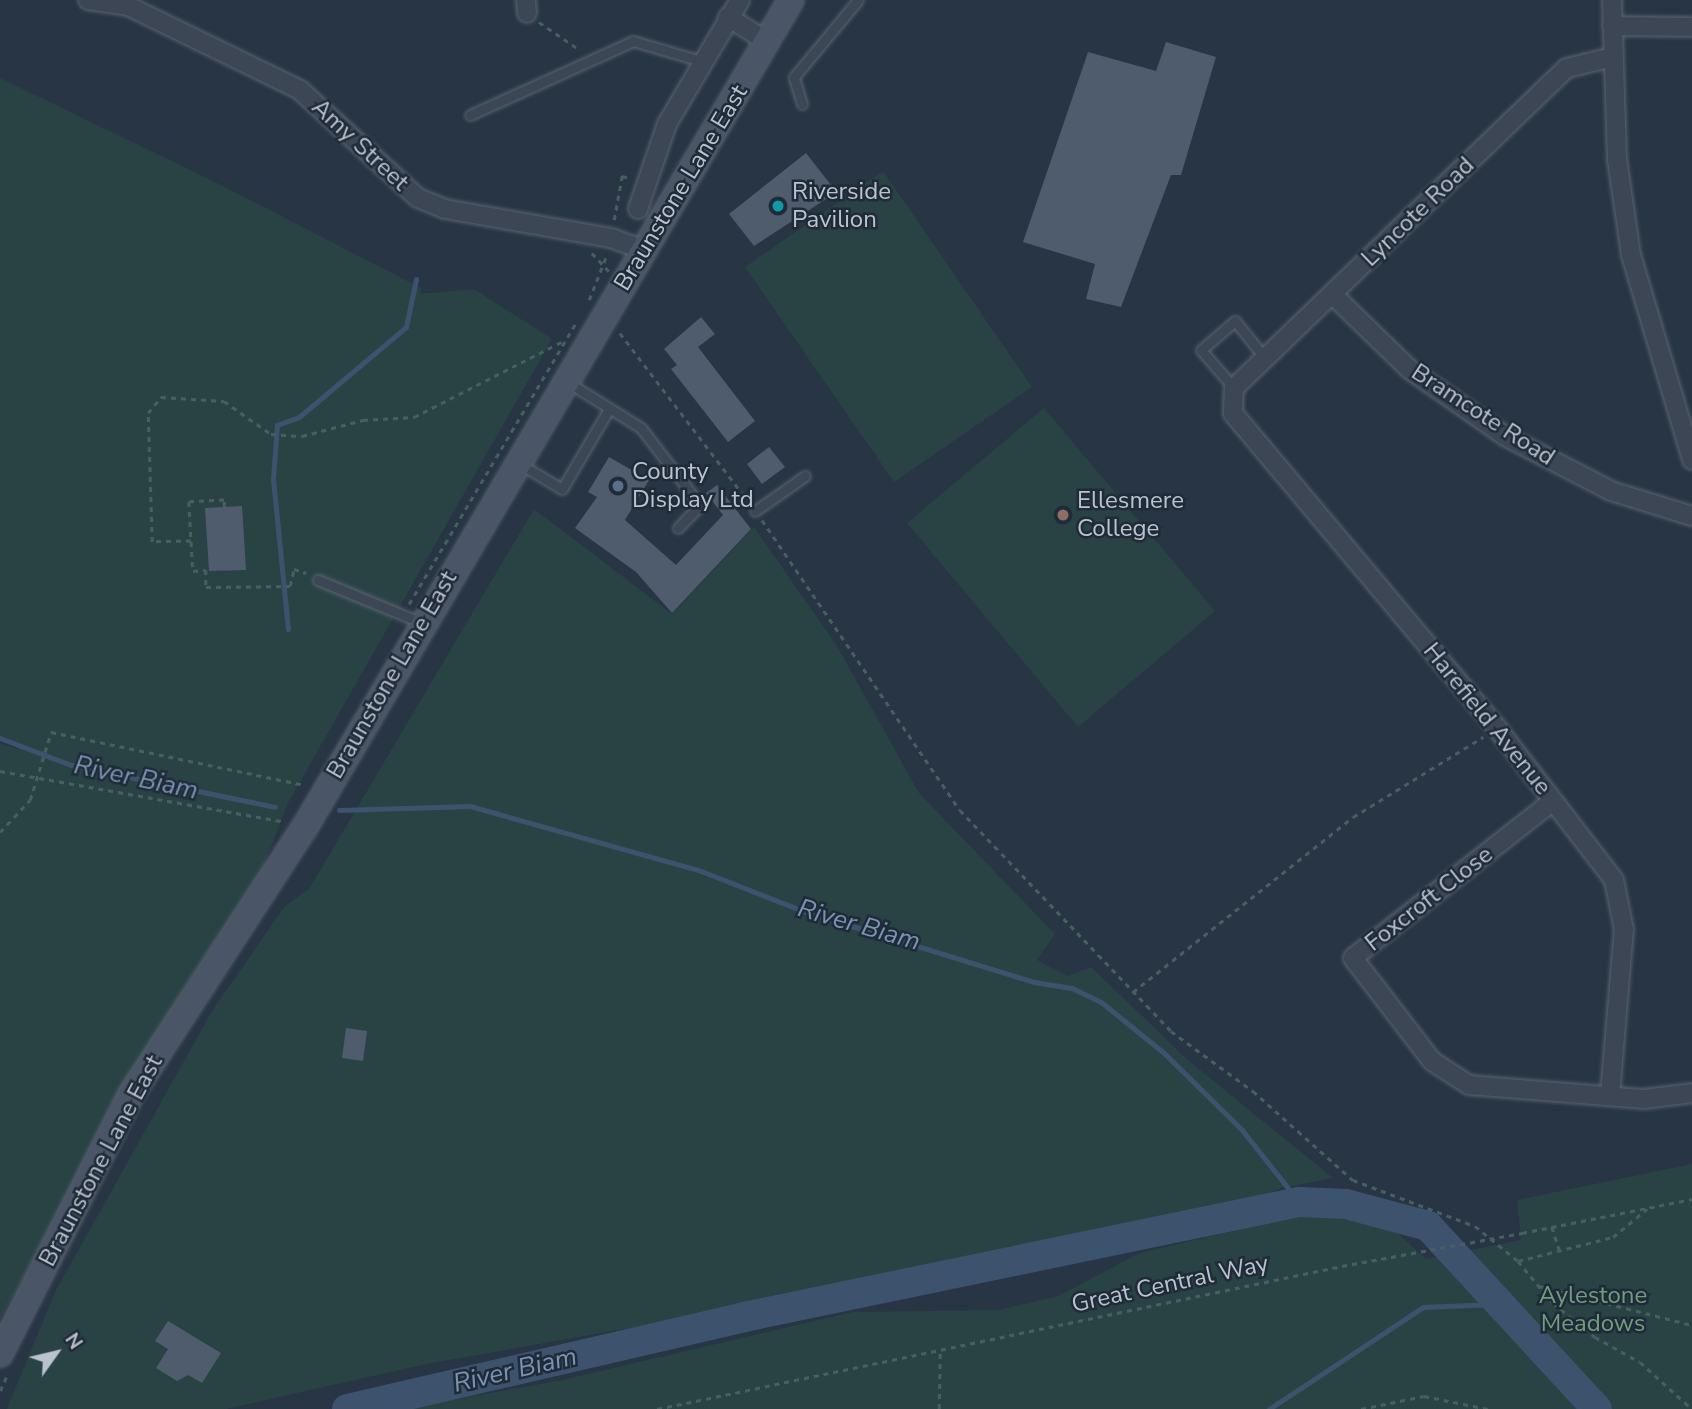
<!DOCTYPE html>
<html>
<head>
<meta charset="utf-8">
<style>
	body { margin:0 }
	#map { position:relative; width:1692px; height:1409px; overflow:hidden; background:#273544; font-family:"Nunito Sans",sans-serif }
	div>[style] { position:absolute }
	.green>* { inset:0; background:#294345 }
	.stream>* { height:5px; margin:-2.5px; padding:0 2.5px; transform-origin:2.5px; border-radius:2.5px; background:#3d536d }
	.river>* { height:30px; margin:-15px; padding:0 15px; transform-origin:15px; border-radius:15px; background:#3d536d }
	.building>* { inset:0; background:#4e5c6d }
	.path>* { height:2.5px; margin-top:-1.25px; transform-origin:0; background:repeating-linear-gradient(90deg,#485f61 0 5px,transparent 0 10px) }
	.roads { filter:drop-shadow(0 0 2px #5a6471) drop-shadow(0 0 2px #5a6471) }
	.lane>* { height:9px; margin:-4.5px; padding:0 4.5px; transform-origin:4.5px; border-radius:4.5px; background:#3c4654 }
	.street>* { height:18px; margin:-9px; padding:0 9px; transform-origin:9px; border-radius:9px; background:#3c4654 }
	.secondary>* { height:24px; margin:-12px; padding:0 12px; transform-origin:12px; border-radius:12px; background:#4a5567 }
	.path-bridge>* { height:2.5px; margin-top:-1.25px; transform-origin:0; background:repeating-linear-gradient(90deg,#485f61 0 5px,transparent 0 10px) }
	.dots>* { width:19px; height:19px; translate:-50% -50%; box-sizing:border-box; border:4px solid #202b39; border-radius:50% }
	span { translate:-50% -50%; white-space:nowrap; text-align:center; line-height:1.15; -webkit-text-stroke:5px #202b39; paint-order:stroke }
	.street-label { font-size:24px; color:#b9c2cd }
	.poi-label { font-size:24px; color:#b9c2cd }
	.left { translate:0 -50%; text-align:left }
	.park-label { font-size:24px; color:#709e79 }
	.water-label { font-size:26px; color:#7993b0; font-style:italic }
	.north { position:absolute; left:21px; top:1318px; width:70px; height:70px; -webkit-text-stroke:5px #202b39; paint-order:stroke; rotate:56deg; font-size:19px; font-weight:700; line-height:28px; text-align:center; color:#b9c2cd }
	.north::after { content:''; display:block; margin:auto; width:24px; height:32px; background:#b9c2cd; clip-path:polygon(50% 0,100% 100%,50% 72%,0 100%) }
</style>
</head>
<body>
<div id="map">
	<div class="green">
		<div style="clip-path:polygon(0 78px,213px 181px,421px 288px,420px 294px,474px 289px,552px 339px,288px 803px,261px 872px,172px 1007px,0 1319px,0 744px,45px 755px,0 738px)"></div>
		<div style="clip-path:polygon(883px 171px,1032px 387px,894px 482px,745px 267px)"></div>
		<div style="clip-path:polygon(1044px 408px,1215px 611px,1078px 727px,907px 523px)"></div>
		<div style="clip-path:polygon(534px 509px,672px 614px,754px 527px,837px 646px,919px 793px,1055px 934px,1037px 960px,1067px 976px,1091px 967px,1189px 1061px,1333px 1178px,1281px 1188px,1224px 1213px,908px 1278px,855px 1280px,771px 1303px,426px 1364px,226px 1409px,7px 1409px,55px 1292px,212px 1011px,285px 906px,309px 889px)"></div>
		<div style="clip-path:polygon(1692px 1164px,1692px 1409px,400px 1409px,558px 1381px,853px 1312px,999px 1310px,1058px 1296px,1140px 1253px,1310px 1213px,1393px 1229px,1426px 1259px,1521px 1240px,1517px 1200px)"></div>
	</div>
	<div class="stream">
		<div style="left:288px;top:629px;width:151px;rotate:-95.7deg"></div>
		<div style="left:273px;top:479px;width:54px;rotate:-85.8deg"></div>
		<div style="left:277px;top:425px;width:23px;rotate:-20deg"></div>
		<div style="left:299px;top:417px;width:140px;rotate:-40.1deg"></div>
		<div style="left:406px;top:327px;width:49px;rotate:-78.2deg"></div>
		<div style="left:0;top:738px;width:76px;rotate:20.8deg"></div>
		<div style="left:71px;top:765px;width:208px;rotate:11.6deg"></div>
		<div style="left:339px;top:810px;width:131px;rotate:-1.7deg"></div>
		<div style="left:470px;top:806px;width:240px;rotate:15.7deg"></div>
		<div style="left:701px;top:871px;width:110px;rotate:21.4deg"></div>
		<div style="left:803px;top:911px;width:242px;rotate:17.1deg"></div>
		<div style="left:1034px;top:982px;width:38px;rotate:9deg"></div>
		<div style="left:1072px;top:988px;width:32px;rotate:26deg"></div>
		<div style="left:1101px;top:1002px;width:81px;rotate:39deg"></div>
		<div style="left:1164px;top:1053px;width:110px;rotate:44.6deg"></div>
		<div style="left:1242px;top:1130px;width:92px;rotate:51.6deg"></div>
		<div style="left:1269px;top:1409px;width:185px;rotate:-33.5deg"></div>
		<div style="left:1423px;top:1307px;width:73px;rotate:-2.4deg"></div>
	</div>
	<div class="river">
		<div style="left:347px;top:1409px;width:408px;rotate:-13deg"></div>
		<div style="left:744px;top:1317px;width:567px;rotate:-11.71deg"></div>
		<div style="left:1299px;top:1202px;width:47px;rotate:2.4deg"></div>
		<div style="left:1346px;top:1204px;width:85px;rotate:15deg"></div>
		<div style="left:1428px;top:1226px;width:249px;rotate:47.3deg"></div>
	</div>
	<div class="building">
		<div style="clip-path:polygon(1166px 42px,1216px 57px,1181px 175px,1171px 175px,1121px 307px,1086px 299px,1095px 264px,1023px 242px,1088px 52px,1156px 71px)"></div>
		<div style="clip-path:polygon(806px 153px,831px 185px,821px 193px,826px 199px,754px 246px,729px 214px)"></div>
		<div style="clip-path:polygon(701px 317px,715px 334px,698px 347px,755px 421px,728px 442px,671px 369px,677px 365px,664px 349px)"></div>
		<div style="clip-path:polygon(769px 447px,785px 467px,762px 484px,747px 464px)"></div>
		<div style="clip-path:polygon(609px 457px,649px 480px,625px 520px,676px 565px,723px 515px,706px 493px,717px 485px,751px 529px,672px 613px,636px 572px,575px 528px,597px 497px,588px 492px)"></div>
		<div style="clip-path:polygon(242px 506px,246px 570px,209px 571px,205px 508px)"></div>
		<div style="clip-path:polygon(346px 1028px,367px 1031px,363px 1061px,342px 1058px)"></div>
		<div style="clip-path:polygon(168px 1321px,221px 1353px,202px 1383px,188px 1375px,177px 1381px,156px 1368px,168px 1349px,155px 1341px)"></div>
	</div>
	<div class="path">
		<div style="left:539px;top:22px;width:50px;rotate:34.3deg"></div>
		<div style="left:614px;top:220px;width:45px;rotate:-79.7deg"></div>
		<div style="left:622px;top:176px;width:8px;rotate:14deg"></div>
		<div style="left:592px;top:253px;width:25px;rotate:47deg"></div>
		<div style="left:589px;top:300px;width:49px;rotate:-68.6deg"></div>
		<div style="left:620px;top:333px;width:210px;rotate:52.7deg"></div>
		<div style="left:224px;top:507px;width:7px;rotate:-90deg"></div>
		<div style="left:224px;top:500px;width:35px;rotate:177deg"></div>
		<div style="left:189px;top:502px;width:69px;rotate:86.7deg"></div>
		<div style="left:193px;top:571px;width:13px;rotate:-4deg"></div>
		<div style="left:206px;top:570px;width:17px;rotate:90deg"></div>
		<div style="left:206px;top:587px;width:84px;rotate:-0.7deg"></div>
		<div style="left:290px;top:586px;width:17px;rotate:-77deg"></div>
		<div style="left:294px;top:569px;width:13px;rotate:18deg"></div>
		<div style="left:762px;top:520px;width:351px;rotate:55.7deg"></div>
		<div style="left:960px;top:810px;width:306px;rotate:46.3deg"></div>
		<div style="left:1171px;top:1031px;width:102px;rotate:36.2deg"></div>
		<div style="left:1253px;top:1091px;width:134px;rotate:41.7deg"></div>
		<div style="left:1353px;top:1180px;width:130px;rotate:20.7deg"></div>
		<div style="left:1475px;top:1226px;width:55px;rotate:39.1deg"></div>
		<div style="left:1518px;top:1261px;width:98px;rotate:-14.2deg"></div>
		<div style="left:1613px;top:1237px;width:44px;rotate:-39.5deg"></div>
		<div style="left:191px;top:541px;width:39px;rotate:179deg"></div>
		<div style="left:152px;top:542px;width:129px;rotate:-91.8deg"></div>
		<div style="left:148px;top:413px;width:21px;rotate:-51deg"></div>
		<div style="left:161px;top:397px;width:63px;rotate:3.6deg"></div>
		<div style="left:224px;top:401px;width:57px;rotate:35.1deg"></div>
		<div style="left:271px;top:434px;width:31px;rotate:4deg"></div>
		<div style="left:302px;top:436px;width:63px;rotate:-14.7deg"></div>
		<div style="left:363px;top:420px;width:51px;rotate:-3.4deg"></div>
		<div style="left:414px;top:417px;width:169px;rotate:-27deg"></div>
		<div style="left:409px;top:604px;width:326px;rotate:-59.3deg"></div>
		<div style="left:0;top:771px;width:290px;rotate:10.1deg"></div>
		<div style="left:0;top:832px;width:44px;rotate:-46.8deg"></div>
		<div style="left:30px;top:800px;width:71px;rotate:-72.8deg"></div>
		<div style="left:51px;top:732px;width:259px;rotate:11.8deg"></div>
		<div style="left:1133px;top:992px;width:281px;rotate:-38.5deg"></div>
		<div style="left:1353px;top:817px;width:153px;rotate:-31.6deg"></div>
		<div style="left:1552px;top:1227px;width:28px;rotate:72deg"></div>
		<div style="left:1522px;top:1233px;width:173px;rotate:-11.3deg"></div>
		<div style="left:1518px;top:1261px;width:55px;rotate:50.2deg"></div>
		<div style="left:1553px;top:1303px;width:54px;rotate:39deg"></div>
		<div style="left:1595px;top:1337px;width:51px;rotate:29.1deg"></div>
		<div style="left:1640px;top:1362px;width:70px;rotate:42.1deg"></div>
		<div style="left:1539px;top:1286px;width:158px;rotate:14.3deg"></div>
		<div style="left:0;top:1391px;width:17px;rotate:-66deg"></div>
		<div style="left:657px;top:1409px;width:700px;rotate:-11.79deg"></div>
		<div style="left:939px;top:1409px;width:59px;rotate:-89deg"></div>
		<div style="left:1361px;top:1409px;width:64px;rotate:-11.7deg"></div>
		<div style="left:1424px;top:1396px;width:65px;rotate:11.5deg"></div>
	</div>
	<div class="roads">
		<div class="lane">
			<div style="left:802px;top:104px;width:28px;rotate:-107deg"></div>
			<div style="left:794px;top:77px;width:100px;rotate:-50.3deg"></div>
			<div style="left:470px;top:115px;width:179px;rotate:-24.4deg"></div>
			<div style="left:633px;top:41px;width:71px;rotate:16.4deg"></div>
			<div style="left:569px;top:383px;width:85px;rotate:32deg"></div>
			<div style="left:641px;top:428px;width:97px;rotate:52.5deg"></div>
			<div style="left:700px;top:505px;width:32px;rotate:134deg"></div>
			<div style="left:1234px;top:388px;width:50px;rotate:-131deg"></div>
			<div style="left:1201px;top:350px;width:45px;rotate:-40.5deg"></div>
			<div style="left:1235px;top:321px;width:48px;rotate:51deg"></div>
			<div style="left:520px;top:464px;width:49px;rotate:30.8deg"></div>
			<div style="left:562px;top:489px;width:93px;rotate:-59.6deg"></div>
			<div style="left:755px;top:511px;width:61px;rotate:-35deg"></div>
			<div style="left:318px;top:580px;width:110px;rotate:22.4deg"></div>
		</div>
		<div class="street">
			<div style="left:88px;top:0;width:40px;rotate:8.5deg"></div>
			<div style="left:128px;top:6px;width:191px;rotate:26deg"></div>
			<div style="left:300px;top:90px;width:160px;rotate:42.5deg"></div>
			<div style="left:418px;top:198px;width:29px;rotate:22deg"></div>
			<div style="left:445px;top:209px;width:169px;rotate:9.9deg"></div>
			<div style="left:611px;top:238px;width:37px;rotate:20deg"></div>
			<div style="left:526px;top:0;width:13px;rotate:86deg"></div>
			<div style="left:1612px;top:0;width:159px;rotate:88.2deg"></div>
			<div style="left:1617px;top:159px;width:97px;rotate:81.7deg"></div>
			<div style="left:1631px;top:255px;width:214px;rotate:73.4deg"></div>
			<div style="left:728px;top:17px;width:45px;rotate:32.3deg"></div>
			<div style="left:1612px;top:26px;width:80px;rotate:0.7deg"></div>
			<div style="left:638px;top:209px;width:90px;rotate:-71.2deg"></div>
			<div style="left:667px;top:124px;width:144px;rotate:-59.5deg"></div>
			<div style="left:1333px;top:295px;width:106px;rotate:44.2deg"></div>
			<div style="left:1409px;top:369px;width:117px;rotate:34.9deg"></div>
			<div style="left:1505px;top:436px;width:119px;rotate:27.4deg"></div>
			<div style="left:1611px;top:491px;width:85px;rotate:17.2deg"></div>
			<div style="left:1553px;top:801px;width:254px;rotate:141.9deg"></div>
			<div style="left:1353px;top:958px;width:130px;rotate:52.5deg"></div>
			<div style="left:1432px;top:1061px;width:44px;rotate:33deg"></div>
			<div style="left:1469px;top:1085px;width:176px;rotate:4.6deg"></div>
			<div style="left:1644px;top:1099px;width:48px;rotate:-7.1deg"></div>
			<div style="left:1610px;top:1095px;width:166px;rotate:-85.2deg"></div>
			<div style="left:1624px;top:930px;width:51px;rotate:-101.3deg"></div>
			<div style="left:1614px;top:880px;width:192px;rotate:-127.6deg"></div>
			<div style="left:1497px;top:728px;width:411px;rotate:-130deg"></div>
			<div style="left:1233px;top:413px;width:25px;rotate:-88deg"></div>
			<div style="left:1234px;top:388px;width:462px;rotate:-43.9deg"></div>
			<div style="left:1567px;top:68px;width:46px;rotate:-13.7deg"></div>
		</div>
		<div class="secondary">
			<div style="left:0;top:1354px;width:292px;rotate:-63.2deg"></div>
			<div style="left:132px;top:1093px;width:317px;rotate:-57deg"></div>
			<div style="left:305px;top:827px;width:959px;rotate:-59.56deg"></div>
		</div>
	</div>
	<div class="path-bridge">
		<div style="left:1342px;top:1266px;width:183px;rotate:-10.4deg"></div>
	</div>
	<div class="dots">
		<div style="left:778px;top:206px;background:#0f9aa8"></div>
		<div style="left:618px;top:486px;background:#5c6f8a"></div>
		<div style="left:1063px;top:515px;background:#8d6e63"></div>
	</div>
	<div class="street-label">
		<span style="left:360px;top:145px;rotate:43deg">Amy Street</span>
		<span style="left:681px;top:188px;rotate:-59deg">Braunstone Lane East</span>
		<span style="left:1418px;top:212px;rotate:-44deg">Lyncote Road</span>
		<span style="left:1483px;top:415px;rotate:33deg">Bramcote Road</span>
		<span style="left:392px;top:675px;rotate:-60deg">Braunstone Lane East</span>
		<span style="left:1487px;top:719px;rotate:51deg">Harefield Avenue</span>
		<span style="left:1429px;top:899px;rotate:-38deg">Foxcroft Close</span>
		<span style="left:101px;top:1161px;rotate:-62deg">Braunstone Lane East</span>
		<span style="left:1170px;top:1284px;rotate:-12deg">Great Central Way</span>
	</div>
	<div class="poi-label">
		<span class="left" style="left:792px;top:206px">Riverside<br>Pavilion</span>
		<span class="left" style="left:632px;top:486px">County<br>Display Ltd</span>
		<span class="left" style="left:1077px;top:515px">Ellesmere<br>College</span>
	</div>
	<div class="park-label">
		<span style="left:1593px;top:1310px">Aylestone<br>Meadows</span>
	</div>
	<div class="water-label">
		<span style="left:136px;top:778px;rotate:12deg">River Biam</span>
		<span style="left:859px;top:925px;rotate:16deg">River Biam</span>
		<span style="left:515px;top:1370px;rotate:-13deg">River Biam</span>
	</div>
	<div class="north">N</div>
</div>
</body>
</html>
